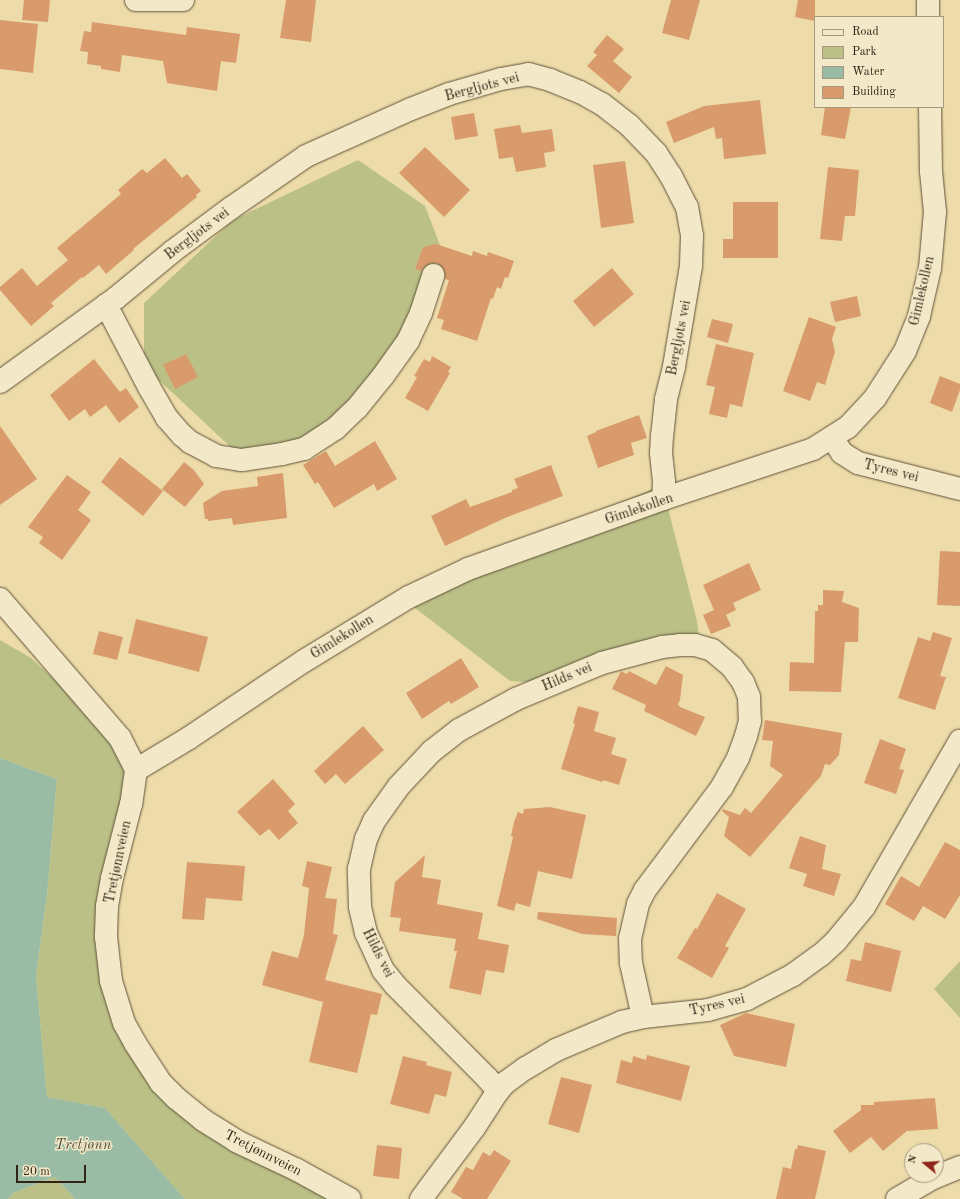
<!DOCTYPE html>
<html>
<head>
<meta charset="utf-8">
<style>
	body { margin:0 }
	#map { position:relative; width:960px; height:1199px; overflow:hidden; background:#eddca9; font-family:"Old Standard TT",serif }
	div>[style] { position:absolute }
	.green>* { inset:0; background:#bac086 }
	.water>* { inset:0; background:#9abca5 }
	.building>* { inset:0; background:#d99b6c }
	.roads { filter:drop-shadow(0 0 1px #60513a) drop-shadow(0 0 1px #60513a) }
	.street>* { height:22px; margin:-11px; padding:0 11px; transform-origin:11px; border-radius:11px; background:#f3e8c7 }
	.secondary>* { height:22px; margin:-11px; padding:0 11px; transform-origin:11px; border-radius:11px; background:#f3e8c7 }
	span { translate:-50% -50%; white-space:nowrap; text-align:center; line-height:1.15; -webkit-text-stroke:3px #f3e8c7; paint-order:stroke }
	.street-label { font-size:14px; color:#312315 }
	.water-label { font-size:15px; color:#505140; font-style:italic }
	.legend { position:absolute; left:814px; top:16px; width:130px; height:92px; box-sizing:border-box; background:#f3e8c7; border:1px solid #a59980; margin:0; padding:5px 7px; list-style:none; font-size:12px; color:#312315 }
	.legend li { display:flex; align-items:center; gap:8px; height:20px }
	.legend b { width:20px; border:1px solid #a59980 }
	.north { position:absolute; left:904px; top:1143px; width:40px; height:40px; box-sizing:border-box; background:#f3e8c7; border:1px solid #a59980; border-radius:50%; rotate:288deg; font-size:11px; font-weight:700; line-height:16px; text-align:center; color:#312315 }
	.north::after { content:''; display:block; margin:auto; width:14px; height:18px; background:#8f2418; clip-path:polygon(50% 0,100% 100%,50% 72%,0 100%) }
	.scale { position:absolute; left:16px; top:1165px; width:70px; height:18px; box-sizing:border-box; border:2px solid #312315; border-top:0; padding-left:5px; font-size:12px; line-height:14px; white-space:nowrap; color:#312315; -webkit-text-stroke:3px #f3e8c7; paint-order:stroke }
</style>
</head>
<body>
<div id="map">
	<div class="green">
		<div style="clip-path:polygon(358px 160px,425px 206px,449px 269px,385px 370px,336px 436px,238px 454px,144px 366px,144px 303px,233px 220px)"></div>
		<div style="clip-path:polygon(662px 485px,697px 621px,700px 648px,556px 684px,510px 681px,406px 601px,478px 562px)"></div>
		<div style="clip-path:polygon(0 640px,31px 658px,135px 753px,127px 824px,97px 958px,148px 1077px,340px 1199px,185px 1199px,105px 1108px,47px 1097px,36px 976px,47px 895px,57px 779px,0 758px)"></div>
		<div style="clip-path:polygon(960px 961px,960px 1018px,934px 989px)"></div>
		<div style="clip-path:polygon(55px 1177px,75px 1199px,8px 1199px,13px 1193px)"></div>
	</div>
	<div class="water">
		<div style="clip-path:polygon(0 758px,57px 779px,47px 895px,36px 976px,47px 1097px,105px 1108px,185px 1199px,75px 1199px,55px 1177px,13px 1193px,8px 1199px,0 1199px)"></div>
	</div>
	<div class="building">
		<div style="clip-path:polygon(24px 0,50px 0,48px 22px,22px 20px)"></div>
		<div style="clip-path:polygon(286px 0,316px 0,311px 42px,280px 38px)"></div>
		<div style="clip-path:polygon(671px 0,700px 0,689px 40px,662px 33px)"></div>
		<div style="clip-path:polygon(798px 0,815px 0,815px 21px,795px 17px)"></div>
		<div style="clip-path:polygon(0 20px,38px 24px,33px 73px,0 69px)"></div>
		<div style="clip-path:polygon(92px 22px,186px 35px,187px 27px,240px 34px,236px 63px,221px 61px,217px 91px,167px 83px,163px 61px,122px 55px,120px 72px,101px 69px,101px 66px,87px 64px,88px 52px,80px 51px,84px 31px,91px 32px)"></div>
		<div style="clip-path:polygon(607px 35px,624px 49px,613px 61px,632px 77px,619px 93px,587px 66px,597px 55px,593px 52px)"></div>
		<div style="clip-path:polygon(760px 100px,766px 154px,724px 159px,722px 138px,716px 139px,714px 127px,674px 143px,666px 122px,704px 106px)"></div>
		<div style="clip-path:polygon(825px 107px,851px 107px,845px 139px,821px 135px)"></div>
		<div style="clip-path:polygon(474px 113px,478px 136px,455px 140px,451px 117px)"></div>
		<div style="clip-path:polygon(520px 125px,522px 133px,552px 129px,555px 151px,544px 153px,546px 167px,516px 172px,513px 157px,499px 159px,494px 129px)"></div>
		<div style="clip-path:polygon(425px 147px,470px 190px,444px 217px,399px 173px)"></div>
		<div style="clip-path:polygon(165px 158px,182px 178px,187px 174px,201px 191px,196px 195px,197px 197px,133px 249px,134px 250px,106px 274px,99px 265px,83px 278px,82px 277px,51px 303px,54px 306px,31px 326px,0 290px,0 287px,22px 268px,37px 286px,68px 260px,57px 248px,121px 194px,118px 190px,142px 169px,147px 173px)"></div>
		<div style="clip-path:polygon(625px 161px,634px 223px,601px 228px,593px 165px)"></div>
		<div style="clip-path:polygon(828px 167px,859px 170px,855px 216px,845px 216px,842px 241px,820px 239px)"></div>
		<div style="clip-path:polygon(733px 202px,778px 202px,778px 258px,723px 258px,723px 239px,733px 239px)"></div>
		<div style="clip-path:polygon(436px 244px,472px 256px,473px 251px,487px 256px,488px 252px,514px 261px,508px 278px,505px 277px,501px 289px,497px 287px,493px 299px,491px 298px,477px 341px,441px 329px,444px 320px,437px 318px,449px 280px,445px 279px,445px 273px,442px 267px,437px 263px,431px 263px,425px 266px,421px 271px,415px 269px,423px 247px)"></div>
		<div style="clip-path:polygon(612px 268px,634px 294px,594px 327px,573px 301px)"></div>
		<div style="clip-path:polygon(857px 296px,861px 316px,835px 322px,830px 302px)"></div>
		<div style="clip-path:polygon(809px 317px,836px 327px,832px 339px,835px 352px,825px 385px,817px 382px,810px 401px,783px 391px)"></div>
		<div style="clip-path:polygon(712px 319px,733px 324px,728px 343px,707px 337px)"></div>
		<div style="clip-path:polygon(716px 344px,754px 353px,742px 407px,730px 404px,727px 418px,709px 414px,715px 387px,706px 385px)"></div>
		<div style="clip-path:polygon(186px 354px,198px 377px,175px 389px,163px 365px)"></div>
		<div style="clip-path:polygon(432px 356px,451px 367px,448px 372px,450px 373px,428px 411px,405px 398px,417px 377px,414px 376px,424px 359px,430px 362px)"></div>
		<div style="clip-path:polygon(94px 359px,120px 392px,126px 388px,139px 407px,119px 423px,106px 405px,90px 417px,85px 409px,69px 421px,50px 395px)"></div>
		<div style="clip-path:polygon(940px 376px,960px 384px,960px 390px,952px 412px,930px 403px)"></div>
		<div style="clip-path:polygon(639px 415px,647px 438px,631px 443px,634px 455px,598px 468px,587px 436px,596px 432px,596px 431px)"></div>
		<div style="clip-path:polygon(0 426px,37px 479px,0 505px)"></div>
		<div style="clip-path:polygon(375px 441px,397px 479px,377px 491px,374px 484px,334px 508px,318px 482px,315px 484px,303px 465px,326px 451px,335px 466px)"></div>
		<div style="clip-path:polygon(120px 457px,163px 491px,143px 516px,101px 482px)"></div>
		<div style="clip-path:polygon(184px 462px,194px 470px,204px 484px,185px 507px,162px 489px)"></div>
		<div style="clip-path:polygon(551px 465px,563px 496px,505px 518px,445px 546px,431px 516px,466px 499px,470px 507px,512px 492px,512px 490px,518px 488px,514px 479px)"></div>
		<div style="clip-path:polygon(283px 473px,287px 518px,233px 525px,232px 518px,208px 521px,208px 519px,205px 519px,203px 503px,222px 491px,258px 486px,257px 477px)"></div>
		<div style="clip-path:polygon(67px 475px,91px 492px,78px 510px,91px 520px,62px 560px,39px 543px,43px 537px,28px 527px)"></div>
		<div style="clip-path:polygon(940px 551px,960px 552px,960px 606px,937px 605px)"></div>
		<div style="clip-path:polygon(749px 563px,761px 590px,733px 603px,736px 610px,726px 615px,731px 626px,711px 634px,703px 615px,714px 610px,703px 585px)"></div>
		<div style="clip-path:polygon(823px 590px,844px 591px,842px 602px,859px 608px,858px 642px,845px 642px,841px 692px,789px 691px,790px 662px,814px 663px,815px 611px,818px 611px,818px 605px,823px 605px)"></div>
		<div style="clip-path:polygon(136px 619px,208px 637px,199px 672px,128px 653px)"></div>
		<div style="clip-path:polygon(99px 631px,123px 637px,117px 660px,93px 654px)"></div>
		<div style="clip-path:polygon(933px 632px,952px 638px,940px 676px,946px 677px,935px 710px,898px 698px,918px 637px,930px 641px)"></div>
		<div style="clip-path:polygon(461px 658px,479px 687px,451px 704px,449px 701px,422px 719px,406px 693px)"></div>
		<div style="clip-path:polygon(666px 666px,683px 675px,680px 700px,678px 704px,680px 707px,705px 717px,696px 736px,644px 711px,646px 705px,612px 689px,621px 671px,627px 674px,629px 671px,656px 685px)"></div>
		<div style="clip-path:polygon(578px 706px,599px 712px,594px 731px,616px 738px,611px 754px,627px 759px,619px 785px,603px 780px,602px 782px,561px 769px,575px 724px,573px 723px)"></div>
		<div style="clip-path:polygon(765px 720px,842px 733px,839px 755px,830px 765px,825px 764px,821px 776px,750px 857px,724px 836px,729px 817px,722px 811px,723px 809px,740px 815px,745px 808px,751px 813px,783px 775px,770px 766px,773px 741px,762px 740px)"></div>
		<div style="clip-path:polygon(363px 726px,384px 750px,345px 784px,336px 774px,325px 784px,314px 771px)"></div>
		<div style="clip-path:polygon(880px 739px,906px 749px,899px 769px,904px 770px,896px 794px,864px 783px)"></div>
		<div style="clip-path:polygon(273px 779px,295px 804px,288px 811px,298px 823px,279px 840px,269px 829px,260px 836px,237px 812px)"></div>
		<div style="clip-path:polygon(550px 807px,586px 815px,572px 879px,538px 871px,530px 907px,516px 903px,514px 911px,497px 906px,513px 837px,511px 836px,514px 822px,518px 812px,523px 814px,524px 809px)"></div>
		<div style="clip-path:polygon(800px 836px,826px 845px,822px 869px,841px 874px,834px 896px,803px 886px,807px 874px,789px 868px)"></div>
		<div style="clip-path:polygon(945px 842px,960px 850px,960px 895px,945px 919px,923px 906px,914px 921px,885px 904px,901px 876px,919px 887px)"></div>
		<div style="clip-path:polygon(425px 855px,422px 877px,441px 880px,437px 904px,483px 913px,478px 939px,509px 945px,504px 973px,486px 970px,481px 995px,449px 988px,457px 951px,454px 951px,456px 939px,399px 931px,401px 918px,390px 917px,395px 882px)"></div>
		<div style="clip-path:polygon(307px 861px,332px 867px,325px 898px,337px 899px,333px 934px,338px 935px,325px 980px,382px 994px,377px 1015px,371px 1014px,357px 1073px,309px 1062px,323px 1002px,262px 985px,272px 951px,298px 958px,304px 935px,309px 888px,302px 886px)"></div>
		<div style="clip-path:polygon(187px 862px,245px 866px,242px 901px,206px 898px,204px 920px,182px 919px)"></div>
		<div style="clip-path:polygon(717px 893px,746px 909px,725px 946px,729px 948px,712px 978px,677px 958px,695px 928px,697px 929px)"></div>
		<div style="clip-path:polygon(538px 912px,617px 918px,616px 936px,582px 934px,537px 919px)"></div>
		<div style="clip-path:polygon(865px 942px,901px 951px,891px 992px,846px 981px,851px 959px,861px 961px)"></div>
		<div style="clip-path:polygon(746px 1013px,795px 1024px,786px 1067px,734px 1056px,720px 1025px)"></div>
		<div style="clip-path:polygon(647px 1055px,690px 1066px,681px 1101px,616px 1083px,621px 1060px,632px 1063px,633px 1056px,646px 1060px)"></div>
		<div style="clip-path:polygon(403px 1056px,427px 1062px,426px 1065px,452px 1072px,446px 1097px,435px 1094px,429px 1114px,390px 1104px)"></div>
		<div style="clip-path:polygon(561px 1077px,592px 1085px,579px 1133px,548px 1124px)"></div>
		<div style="clip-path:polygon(935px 1098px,938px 1129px,907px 1131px,883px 1151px,871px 1137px,850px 1153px,833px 1131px,861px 1110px,861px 1105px,874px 1105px,874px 1102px)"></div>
		<div style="clip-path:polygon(377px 1145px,402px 1148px,399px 1179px,373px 1176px)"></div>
		<div style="clip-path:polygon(798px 1145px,826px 1151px,815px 1199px,776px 1199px,783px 1167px,791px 1169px,795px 1149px,797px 1149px)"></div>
		<div style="clip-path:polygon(494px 1150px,511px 1161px,487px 1199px,463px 1199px,451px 1192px,466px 1167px,473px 1170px,483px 1152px,490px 1156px)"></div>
	</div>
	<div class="roads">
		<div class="street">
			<div style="left:136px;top:0;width:47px"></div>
			<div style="left:106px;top:305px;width:93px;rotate:62.3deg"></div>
			<div style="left:149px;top:387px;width:36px;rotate:60deg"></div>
			<div style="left:167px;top:418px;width:23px;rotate:49deg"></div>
			<div style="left:182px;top:435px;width:11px;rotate:41deg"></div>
			<div style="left:190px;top:442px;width:30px;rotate:28deg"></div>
			<div style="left:216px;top:456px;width:26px;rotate:9deg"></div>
			<div style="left:242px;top:460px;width:40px;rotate:-8.5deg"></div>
			<div style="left:282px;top:454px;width:23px;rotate:-13deg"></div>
			<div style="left:304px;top:449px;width:37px;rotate:-33deg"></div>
			<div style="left:335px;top:429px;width:30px;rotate:-44deg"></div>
			<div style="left:357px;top:408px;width:41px;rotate:-50.9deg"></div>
			<div style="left:383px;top:376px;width:43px;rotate:-54.5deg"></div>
			<div style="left:408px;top:341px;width:31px;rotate:-65deg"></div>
			<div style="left:421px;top:313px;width:40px;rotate:-72deg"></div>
			<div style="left:0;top:382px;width:143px;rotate:-35.9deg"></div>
			<div style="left:116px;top:298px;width:74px;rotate:-39.5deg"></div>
			<div style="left:173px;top:251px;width:72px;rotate:-36.6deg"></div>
			<div style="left:231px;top:208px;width:91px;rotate:-34.7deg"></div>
			<div style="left:306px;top:156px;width:115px;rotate:-24.1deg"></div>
			<div style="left:411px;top:109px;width:41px;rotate:-21.5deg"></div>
			<div style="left:449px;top:94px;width:54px;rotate:-16.1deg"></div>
			<div style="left:501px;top:79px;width:27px;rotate:-10deg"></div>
			<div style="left:528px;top:74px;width:23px;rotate:15deg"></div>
			<div style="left:550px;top:80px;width:32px;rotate:22deg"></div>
			<div style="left:580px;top:92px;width:25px;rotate:29deg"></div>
			<div style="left:602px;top:104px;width:34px;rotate:38deg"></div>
			<div style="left:629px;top:125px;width:39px;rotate:46deg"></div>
			<div style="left:656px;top:153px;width:27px;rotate:57deg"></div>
			<div style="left:671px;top:176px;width:35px;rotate:63deg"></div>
			<div style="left:687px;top:207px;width:29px;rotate:80deg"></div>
			<div style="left:692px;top:236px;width:30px;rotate:92deg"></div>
			<div style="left:691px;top:266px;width:102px;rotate:99.6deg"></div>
			<div style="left:674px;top:367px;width:33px;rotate:104deg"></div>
			<div style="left:666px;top:399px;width:36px;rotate:96deg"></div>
			<div style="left:662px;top:435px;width:18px;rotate:93deg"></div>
			<div style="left:661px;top:453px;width:29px;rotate:84deg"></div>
			<div style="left:664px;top:482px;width:17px;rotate:93deg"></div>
			<div style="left:832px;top:438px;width:18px;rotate:56deg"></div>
			<div style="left:842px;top:453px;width:19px;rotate:32deg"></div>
			<div style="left:858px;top:463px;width:105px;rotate:14.3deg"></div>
			<div style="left:498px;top:1091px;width:16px;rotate:-130deg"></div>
			<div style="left:488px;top:1079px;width:132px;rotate:-134.7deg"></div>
			<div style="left:395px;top:985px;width:19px;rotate:-129deg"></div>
			<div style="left:383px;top:970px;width:41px;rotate:-114.7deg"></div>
			<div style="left:366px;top:933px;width:28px;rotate:-103deg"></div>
			<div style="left:360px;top:906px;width:37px;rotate:-92deg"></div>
			<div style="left:359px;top:869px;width:31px;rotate:-77deg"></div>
			<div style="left:366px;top:839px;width:20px;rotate:-66deg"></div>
			<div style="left:374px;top:821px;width:43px;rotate:-54.5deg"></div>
			<div style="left:399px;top:786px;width:48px;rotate:-46.7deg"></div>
			<div style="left:432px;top:751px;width:34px;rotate:-38deg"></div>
			<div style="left:459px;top:730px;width:65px;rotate:-28.5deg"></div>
			<div style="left:516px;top:699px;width:93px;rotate:-22.7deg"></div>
			<div style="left:602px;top:663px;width:62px;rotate:-14.9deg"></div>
			<div style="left:662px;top:647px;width:18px;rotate:-6deg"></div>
			<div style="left:680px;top:645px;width:15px"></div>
			<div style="left:695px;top:645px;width:18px;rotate:16deg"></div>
			<div style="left:712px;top:650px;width:26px;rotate:40deg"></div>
			<div style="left:732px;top:667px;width:19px;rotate:54deg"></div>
			<div style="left:743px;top:682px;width:16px;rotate:68deg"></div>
			<div style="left:749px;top:697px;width:24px;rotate:88deg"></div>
			<div style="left:750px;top:721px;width:16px;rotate:105deg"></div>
			<div style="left:746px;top:736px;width:23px;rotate:110deg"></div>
			<div style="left:738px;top:758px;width:33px;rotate:119deg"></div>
			<div style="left:722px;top:787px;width:129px;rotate:126.8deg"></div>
			<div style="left:645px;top:890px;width:16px;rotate:117deg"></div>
			<div style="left:638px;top:904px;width:35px;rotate:103deg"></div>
			<div style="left:630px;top:938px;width:25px;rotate:88deg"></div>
			<div style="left:631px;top:963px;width:55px;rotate:77.5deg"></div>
			<div style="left:421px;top:1199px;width:89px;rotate:-53.3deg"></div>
			<div style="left:474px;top:1128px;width:44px;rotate:-57deg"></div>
			<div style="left:498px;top:1091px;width:11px;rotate:-49deg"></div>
			<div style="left:505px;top:1083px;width:26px;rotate:-36deg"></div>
			<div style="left:526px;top:1068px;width:35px;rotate:-31deg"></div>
			<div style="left:556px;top:1050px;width:72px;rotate:-23deg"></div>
			<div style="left:622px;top:1022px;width:22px;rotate:-13deg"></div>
			<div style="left:643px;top:1017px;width:65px;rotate:-6.1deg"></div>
			<div style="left:708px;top:1010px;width:41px;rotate:-15.8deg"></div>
			<div style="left:747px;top:999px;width:52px;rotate:-27.6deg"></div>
			<div style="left:793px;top:975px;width:34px;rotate:-36deg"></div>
			<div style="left:821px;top:955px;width:21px;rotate:-43deg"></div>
			<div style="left:836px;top:941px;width:44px;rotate:-50.5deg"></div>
			<div style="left:864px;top:907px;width:192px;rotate:-60deg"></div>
			<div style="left:897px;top:1199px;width:42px;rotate:-30.3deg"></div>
			<div style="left:933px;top:1178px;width:29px;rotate:-22deg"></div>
		</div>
		<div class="secondary">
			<div style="left:928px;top:0;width:17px;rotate:90deg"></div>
			<div style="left:0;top:599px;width:184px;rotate:49.2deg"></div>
			<div style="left:120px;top:738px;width:36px;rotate:63deg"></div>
			<div style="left:136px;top:770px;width:34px;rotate:98deg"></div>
			<div style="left:131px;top:804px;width:76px;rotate:104.4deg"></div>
			<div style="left:112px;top:878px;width:28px;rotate:100deg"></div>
			<div style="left:107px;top:906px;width:31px;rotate:92deg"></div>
			<div style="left:106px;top:937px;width:44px;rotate:83.5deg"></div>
			<div style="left:111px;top:981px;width:44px;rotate:72.8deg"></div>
			<div style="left:124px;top:1023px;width:23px;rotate:61deg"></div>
			<div style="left:135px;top:1043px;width:48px;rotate:57deg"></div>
			<div style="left:161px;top:1083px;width:21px;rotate:45deg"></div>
			<div style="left:176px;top:1098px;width:35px;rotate:39deg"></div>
			<div style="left:203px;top:1120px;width:39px;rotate:32deg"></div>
			<div style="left:236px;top:1141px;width:68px;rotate:25.4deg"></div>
			<div style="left:297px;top:1170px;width:60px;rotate:28.7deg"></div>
			<div style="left:136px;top:770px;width:62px;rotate:-31.1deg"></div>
			<div style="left:189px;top:738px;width:138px;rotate:-33.8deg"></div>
			<div style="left:304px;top:661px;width:123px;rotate:-31.4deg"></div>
			<div style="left:409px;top:597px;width:65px;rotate:-25.4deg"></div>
			<div style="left:468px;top:569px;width:207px;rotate:-19.7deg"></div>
			<div style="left:663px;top:499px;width:158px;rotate:-18.4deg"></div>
			<div style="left:813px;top:449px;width:41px;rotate:-32.2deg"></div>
			<div style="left:848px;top:427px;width:40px;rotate:-47deg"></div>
			<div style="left:875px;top:398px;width:56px;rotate:-57.4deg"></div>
			<div style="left:905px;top:351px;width:38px;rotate:-68deg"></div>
			<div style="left:919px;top:316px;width:49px;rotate:-77.1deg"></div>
			<div style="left:930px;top:268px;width:56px;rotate:-84.9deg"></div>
			<div style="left:935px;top:212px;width:41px;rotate:-95.6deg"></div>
			<div style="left:931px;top:171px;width:64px;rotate:-90.9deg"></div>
		</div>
	</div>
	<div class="street-label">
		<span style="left:482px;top:87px;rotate:-15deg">Bergljots vei</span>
		<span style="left:197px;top:234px;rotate:-37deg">Bergljots vei</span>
		<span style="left:922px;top:291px;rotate:-77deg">Gimlekollen</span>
		<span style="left:679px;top:338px;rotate:-79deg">Bergljots vei</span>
		<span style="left:891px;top:471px;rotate:14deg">Tyres vei</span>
		<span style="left:639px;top:509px;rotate:-19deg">Gimlekollen</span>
		<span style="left:342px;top:637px;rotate:-32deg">Gimlekollen</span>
		<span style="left:567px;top:677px;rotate:-23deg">Hilds vei</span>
		<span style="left:118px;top:862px;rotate:-78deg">Tretjønnveien</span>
		<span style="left:378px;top:953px;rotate:63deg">Hilds vei</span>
		<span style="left:717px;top:1005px;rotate:-13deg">Tyres vei</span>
		<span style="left:263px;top:1153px;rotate:27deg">Tretjønnveien</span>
	</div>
	<div class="water-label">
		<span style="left:83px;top:1146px">Tretjønn</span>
	</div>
	<ul class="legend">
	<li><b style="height:5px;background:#f3e8c7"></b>Road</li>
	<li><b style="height:11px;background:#bac086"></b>Park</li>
	<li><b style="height:11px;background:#9abca5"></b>Water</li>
	<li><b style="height:11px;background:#d99b6c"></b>Building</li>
	</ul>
	<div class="north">N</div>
	<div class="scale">20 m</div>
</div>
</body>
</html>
